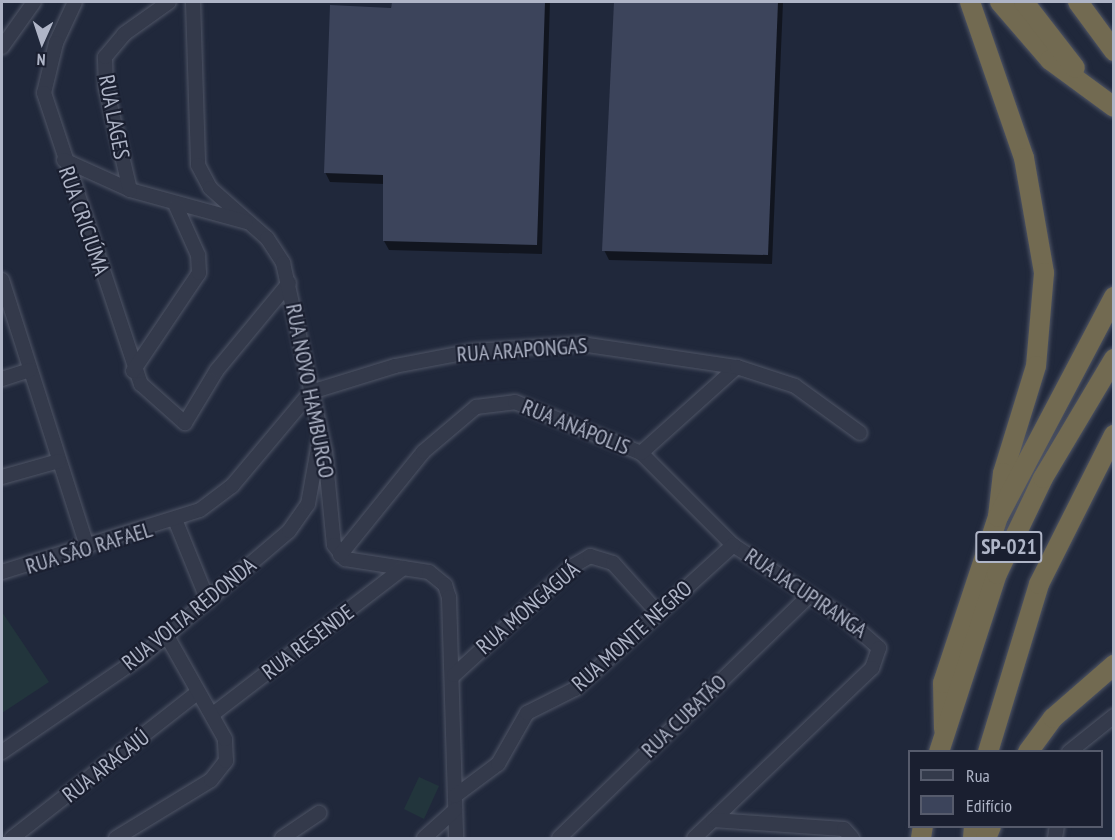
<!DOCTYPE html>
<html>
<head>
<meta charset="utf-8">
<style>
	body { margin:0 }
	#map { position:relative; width:1115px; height:840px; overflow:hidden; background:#20283b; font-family:"PT Sans Narrow",sans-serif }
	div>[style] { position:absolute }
	.green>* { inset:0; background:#22353c }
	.shadow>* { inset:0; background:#0007 }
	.building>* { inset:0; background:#3c445b }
	.roads { filter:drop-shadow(0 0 2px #4f5566) drop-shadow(0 0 2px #4f5566) }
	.minor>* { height:14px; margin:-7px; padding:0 7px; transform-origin:7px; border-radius:7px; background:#343a4b }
	.highway>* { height:20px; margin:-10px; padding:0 10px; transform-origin:10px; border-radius:10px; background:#726a51 }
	span { translate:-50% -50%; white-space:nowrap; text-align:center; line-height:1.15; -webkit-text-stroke:4.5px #1a1f30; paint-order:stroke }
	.shield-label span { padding:2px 4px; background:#1a1f30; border:2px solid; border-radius:4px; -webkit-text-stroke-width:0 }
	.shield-label { font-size:21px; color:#afb5c7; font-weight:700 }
	.street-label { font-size:22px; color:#afb5c7 }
	.frame { position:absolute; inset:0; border:3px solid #afb5c7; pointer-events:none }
	.legend { position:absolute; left:908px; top:750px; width:195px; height:78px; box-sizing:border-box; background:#1a1f30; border:2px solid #565b6c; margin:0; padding:8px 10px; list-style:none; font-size:18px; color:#afb5c7 }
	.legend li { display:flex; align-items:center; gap:12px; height:30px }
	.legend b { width:30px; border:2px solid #565b6c }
	.north { position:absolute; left:12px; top:12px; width:60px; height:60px; -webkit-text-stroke:4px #1a1f30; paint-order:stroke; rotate:183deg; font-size:16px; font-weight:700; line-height:24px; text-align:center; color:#afb5c7 }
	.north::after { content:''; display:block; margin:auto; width:21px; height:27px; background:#afb5c7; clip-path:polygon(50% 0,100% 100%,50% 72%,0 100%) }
</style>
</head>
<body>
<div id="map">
	<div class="green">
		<div style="clip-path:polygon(2px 612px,49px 682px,2px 713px)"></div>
		<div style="clip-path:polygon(419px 777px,439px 786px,424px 819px,404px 809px)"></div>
	</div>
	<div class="shadow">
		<div style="clip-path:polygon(393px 2px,550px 2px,542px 254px,389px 250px,384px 241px,384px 184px,330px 182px,325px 172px)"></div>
		<div style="clip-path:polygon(615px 2px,783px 2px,772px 264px,609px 260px,604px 250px)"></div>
	</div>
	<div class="building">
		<div style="clip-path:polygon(392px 2px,545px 2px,537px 245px,383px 241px,383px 175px,324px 173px,330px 5px,391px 8px)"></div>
		<div style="clip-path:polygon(614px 2px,778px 2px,768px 255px,602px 251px)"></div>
	</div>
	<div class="roads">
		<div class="minor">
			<div style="left:75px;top:2px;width:45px;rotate:114.9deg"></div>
			<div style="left:56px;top:43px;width:51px;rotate:103.5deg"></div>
			<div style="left:44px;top:93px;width:307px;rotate:71.6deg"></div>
			<div style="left:141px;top:384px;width:59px;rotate:41.6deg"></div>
			<div style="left:185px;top:423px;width:62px;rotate:-58.9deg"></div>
			<div style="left:217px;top:370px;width:113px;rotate:-50.4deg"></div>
			<div style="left:193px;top:2px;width:163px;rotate:88.2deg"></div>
			<div style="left:198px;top:165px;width:26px;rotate:62deg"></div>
			<div style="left:210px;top:188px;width:76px;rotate:41.3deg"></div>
			<div style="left:267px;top:238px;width:30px;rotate:57deg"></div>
			<div style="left:283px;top:263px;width:194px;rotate:77.5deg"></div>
			<div style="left:325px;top:452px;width:93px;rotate:84.5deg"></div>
			<div style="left:334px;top:545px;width:18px;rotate:52deg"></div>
			<div style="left:345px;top:559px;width:85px;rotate:8.8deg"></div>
			<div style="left:429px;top:572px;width:21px;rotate:39deg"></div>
			<div style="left:445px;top:585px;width:13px;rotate:72deg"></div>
			<div style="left:449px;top:597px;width:241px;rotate:88.3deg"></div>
			<div style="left:2px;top:47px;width:55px;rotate:-54.6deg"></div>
			<div style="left:64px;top:160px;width:72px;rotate:24.4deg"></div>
			<div style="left:130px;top:190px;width:120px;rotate:15.4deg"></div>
			<div style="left:130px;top:190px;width:105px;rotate:-103.2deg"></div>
			<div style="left:106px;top:88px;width:31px;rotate:-92deg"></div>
			<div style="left:105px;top:57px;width:30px;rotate:-50deg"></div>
			<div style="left:124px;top:34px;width:55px;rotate:-35.4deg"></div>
			<div style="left:2px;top:280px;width:280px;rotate:72.3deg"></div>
			<div style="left:133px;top:371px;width:118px;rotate:-56deg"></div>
			<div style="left:199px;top:273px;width:18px;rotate:-93deg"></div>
			<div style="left:198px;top:255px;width:54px;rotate:-114.2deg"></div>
			<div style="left:2px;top:379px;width:29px;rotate:-18deg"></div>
			<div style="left:641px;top:453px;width:130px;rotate:45deg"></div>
			<div style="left:733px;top:545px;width:135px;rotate:33.2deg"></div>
			<div style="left:846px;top:619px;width:44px;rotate:41.3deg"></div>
			<div style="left:879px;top:648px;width:21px;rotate:109deg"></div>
			<div style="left:872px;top:668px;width:246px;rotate:136.3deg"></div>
			<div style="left:2px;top:477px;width:59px;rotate:-15.7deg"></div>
			<div style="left:176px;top:522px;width:85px;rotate:67.9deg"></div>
			<div style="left:340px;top:555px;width:132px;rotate:-51.1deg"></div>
			<div style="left:423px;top:452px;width:70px;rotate:-40.3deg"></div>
			<div style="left:476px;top:407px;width:39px;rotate:-7deg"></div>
			<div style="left:515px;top:402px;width:136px;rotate:22deg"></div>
			<div style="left:641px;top:453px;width:129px;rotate:-41.9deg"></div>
			<div style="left:2px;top:572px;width:207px;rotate:-17.4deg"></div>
			<div style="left:200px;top:510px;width:40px;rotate:-37deg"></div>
			<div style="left:232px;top:486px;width:123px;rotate:-50deg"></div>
			<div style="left:311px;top:392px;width:88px;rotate:-17.2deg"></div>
			<div style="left:395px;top:366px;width:79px;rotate:-10.9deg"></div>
			<div style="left:473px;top:351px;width:108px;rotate:-3.7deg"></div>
			<div style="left:581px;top:344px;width:158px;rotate:8.4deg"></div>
			<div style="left:737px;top:367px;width:61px;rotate:18.1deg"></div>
			<div style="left:795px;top:386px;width:80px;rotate:35.9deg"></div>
			<div style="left:454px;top:675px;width:161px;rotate:-42.5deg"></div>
			<div style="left:573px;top:566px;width:20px;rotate:-30deg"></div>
			<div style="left:590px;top:556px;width:24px;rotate:17deg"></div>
			<div style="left:613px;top:563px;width:66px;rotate:48.1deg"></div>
			<div style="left:213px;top:714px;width:240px;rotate:-37.5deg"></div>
			<div style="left:2px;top:752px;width:168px;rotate:-34.4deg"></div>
			<div style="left:141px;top:657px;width:194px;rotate:-40.4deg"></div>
			<div style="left:289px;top:531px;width:33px;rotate:-55deg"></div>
			<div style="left:308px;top:504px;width:62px;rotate:-79.8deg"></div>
			<div style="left:1069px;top:752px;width:58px;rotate:-38.7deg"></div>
			<div style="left:455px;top:796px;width:54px;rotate:-36.7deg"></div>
			<div style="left:498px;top:764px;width:59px;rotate:-60.4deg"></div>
			<div style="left:527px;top:713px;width:54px;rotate:-26.6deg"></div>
			<div style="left:575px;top:689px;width:214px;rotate:-42.3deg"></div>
			<div style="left:713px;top:820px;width:131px;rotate:3.9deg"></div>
			<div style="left:844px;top:829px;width:12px;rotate:48deg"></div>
			<div style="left:12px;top:838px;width:236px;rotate:-38.1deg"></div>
			<div style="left:116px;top:838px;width:111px;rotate:-31.4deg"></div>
			<div style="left:211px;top:780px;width:24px;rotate:-52deg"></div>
			<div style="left:226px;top:761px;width:22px;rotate:-93deg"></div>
			<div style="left:225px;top:739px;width:118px;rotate:-119.4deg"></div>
			<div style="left:282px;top:838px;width:45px;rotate:-34deg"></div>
			<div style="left:424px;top:838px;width:42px;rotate:-42.1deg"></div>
			<div style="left:559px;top:838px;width:349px;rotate:-44.1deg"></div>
			<div style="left:1055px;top:838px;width:12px;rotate:-81deg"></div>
		</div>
		<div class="highway">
			<div style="left:970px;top:2px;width:165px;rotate:70.9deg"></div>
			<div style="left:1024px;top:158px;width:117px;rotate:80.1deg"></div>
			<div style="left:1044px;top:273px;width:93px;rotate:94.9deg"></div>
			<div style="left:1036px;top:366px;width:112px;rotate:107.1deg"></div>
			<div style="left:1003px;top:473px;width:44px;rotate:96.5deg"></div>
			<div style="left:1000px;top:2px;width:77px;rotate:49.2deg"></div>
			<div style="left:1050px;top:60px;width:79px;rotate:36.3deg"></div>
			<div style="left:1024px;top:2px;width:83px;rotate:52.3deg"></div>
			<div style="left:1078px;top:2px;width:61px;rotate:53.7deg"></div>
			<div style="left:944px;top:729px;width:46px;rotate:-91.2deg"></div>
			<div style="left:943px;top:683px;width:175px;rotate:-71.7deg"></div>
			<div style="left:998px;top:517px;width:249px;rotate:-62.2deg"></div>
			<div style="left:939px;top:752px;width:187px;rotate:-72deg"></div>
			<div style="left:997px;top:574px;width:106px;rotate:-64.4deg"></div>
			<div style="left:1043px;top:478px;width:139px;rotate:-59.2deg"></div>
			<div style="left:988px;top:752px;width:176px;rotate:-73.1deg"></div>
			<div style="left:1039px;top:584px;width:167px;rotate:-63.3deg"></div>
			<div style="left:1028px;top:752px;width:42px;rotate:-53.7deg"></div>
			<div style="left:1053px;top:718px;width:81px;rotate:-41deg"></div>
			<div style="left:921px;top:838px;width:12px;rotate:-81deg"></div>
			<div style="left:973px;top:838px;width:12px;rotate:-85deg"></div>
			<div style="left:986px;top:838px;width:13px;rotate:-67deg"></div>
		</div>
	</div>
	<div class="shield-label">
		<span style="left:1009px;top:547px">SP-021</span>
	</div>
	<div class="street-label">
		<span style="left:114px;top:117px;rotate:79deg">RUA LAGES</span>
		<span style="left:84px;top:221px;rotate:71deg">RUA CRICIÚMA</span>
		<span style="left:522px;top:350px;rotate:-4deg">RUA ARAPONGAS</span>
		<span style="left:310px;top:391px;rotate:79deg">RUA NOVO HAMBURGO</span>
		<span style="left:576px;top:427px;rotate:22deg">RUA ANÁPOLIS</span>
		<span style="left:89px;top:548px;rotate:-17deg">RUA SÃO RAFAEL</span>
		<span style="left:806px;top:593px;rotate:34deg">RUA JACUPIRANGA</span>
		<span style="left:528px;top:608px;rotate:-41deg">RUA MONGAGUÁ</span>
		<span style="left:189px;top:614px;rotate:-39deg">RUA VOLTA REDONDA</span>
		<span style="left:632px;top:636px;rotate:-42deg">RUA MONTE NEGRO</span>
		<span style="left:308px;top:642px;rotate:-37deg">RUA RESENDE</span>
		<span style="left:684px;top:716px;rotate:-44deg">RUA CUBATÃO</span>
		<span style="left:106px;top:766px;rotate:-38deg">RUA ARACAJÚ</span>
	</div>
	<div class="frame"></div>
	<ul class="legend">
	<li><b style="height:8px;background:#343a4b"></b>Rua</li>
	<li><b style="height:16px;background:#3c445b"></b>Edifício</li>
	</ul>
	<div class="north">N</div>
</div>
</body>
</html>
